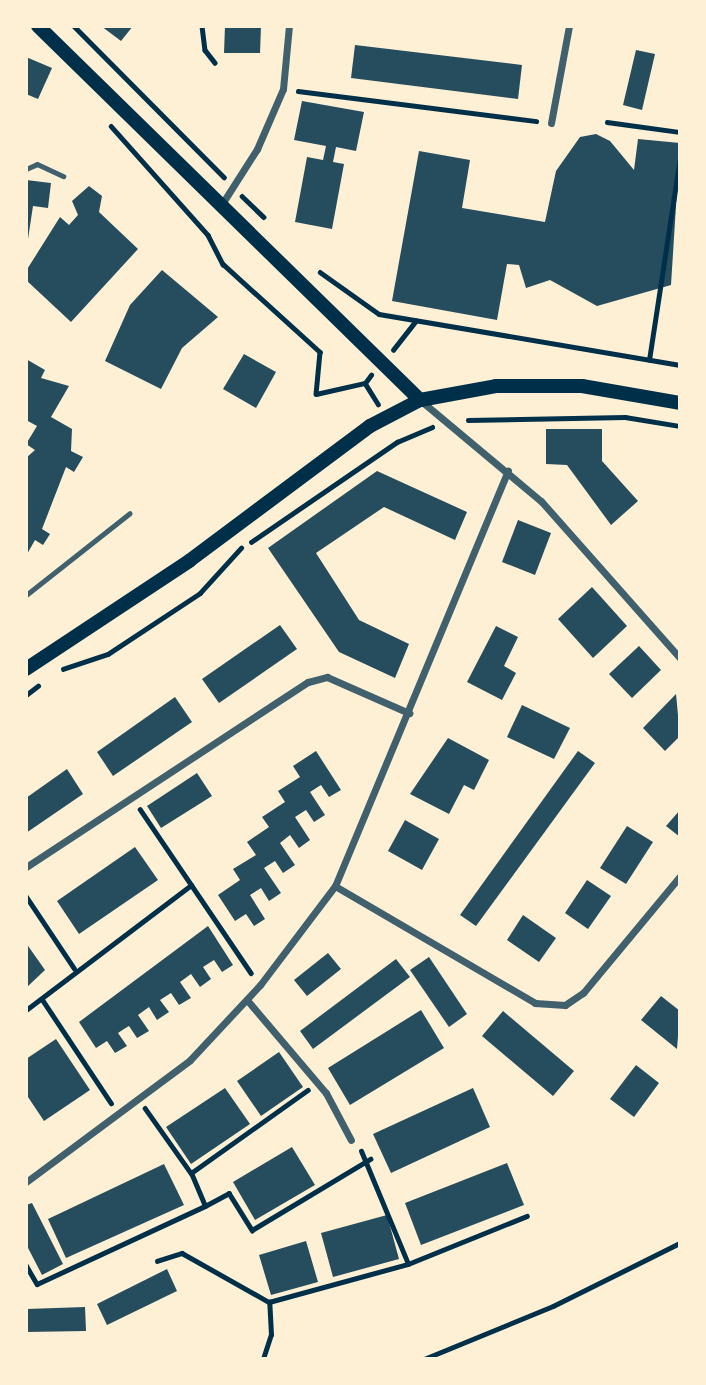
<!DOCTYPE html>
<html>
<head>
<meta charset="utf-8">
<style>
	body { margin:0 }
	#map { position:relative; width:706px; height:1385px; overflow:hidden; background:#fdf0d5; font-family:Figtree,sans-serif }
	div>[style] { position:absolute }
	.building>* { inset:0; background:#264d5e }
	.path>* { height:4.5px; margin:-2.25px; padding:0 2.25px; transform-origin:2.25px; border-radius:2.25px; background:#003049 }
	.service>* { height:5px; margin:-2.5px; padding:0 2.5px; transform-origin:2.5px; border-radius:2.5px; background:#3f606c }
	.minor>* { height:7px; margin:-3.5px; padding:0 3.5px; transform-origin:3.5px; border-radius:3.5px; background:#3f606c }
	.secondary>* { height:14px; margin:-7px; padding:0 7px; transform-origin:7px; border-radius:7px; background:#003049 }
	span { translate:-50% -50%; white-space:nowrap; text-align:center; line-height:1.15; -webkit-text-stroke:6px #fdf0d5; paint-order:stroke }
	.frame { position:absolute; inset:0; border:28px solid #fdf0d5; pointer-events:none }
</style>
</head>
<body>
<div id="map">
	<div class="building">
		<div style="clip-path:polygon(101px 26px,133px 26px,121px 41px)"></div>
		<div style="clip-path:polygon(225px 26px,261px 26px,260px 53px,224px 53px)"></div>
		<div style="clip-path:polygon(355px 45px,522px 65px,518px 99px,351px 78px)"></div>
		<div style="clip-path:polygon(636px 50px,655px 54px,642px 110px,623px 105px)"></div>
		<div style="clip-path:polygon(26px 57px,52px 68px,38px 99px,26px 94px)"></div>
		<div style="clip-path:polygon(302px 101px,364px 112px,356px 151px,336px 147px,333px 162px,344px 164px,332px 229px,295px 222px,307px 157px,323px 160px,326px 146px,294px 140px)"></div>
		<div style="clip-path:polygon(596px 134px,610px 141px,634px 170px,638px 139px,680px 143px,671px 285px,597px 306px,550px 280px,526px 288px,519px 265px,507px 264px,497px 320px,392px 301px,419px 151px,470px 160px,462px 208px,545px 222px,556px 171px,580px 137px)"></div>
		<div style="clip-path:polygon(26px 180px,51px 183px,48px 208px,33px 206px,28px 239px)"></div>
		<div style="clip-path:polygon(89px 186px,102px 196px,99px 212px,138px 249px,71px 322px,26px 280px,26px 271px,60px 217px,69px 225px,78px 215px,72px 201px)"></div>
		<div style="clip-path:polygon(162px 270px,218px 317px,182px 348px,161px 389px,105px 361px,130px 305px)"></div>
		<div style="clip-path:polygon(244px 354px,276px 372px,256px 408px,223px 389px)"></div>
		<div style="clip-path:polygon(26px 359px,45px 370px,41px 378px,69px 386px,51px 417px,72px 429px,71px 451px,83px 457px,74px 472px,66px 467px,42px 529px,50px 534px,43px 545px,35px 540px,26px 556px,26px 458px,35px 450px,26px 444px,37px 426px,26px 420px)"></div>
		<div style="clip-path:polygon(546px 429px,602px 429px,602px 461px,638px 501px,611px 525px,567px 465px,546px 464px)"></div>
		<div style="clip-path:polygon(377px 471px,467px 512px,455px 540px,384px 507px,316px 553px,359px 620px,409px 644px,395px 678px,339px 652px,268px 548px)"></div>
		<div style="clip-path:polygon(518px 520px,551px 533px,535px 575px,502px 562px)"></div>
		<div style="clip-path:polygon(592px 587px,627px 626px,593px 658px,558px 619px)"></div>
		<div style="clip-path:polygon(280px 625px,297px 649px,219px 703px,202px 679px)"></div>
		<div style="clip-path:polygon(496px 626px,518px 637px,504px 666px,516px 673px,502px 700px,467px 682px)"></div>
		<div style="clip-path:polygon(639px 646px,661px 670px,632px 698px,609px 674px)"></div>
		<div style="clip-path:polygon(676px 694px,680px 736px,665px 751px,643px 728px)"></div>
		<div style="clip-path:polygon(175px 697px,192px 722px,113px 776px,97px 752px)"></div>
		<div style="clip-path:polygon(522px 705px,570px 728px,554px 759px,507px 737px)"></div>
		<div style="clip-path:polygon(448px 738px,489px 760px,474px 790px,464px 785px,449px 814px,410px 794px)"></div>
		<div style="clip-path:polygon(316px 751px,341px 790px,329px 797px,321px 785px,310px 792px,325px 815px,314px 822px,306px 810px,295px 817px,310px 840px,299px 848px,290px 835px,280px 843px,295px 865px,283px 873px,275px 861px,264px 868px,281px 893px,269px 901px,261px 888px,250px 895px,265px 919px,254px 926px,246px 914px,235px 921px,218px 895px,240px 880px,233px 869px,256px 855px,247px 842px,269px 827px,262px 817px,285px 802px,278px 791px,300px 777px,293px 766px)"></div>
		<div style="clip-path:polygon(578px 751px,595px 763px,476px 926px,460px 915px)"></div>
		<div style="clip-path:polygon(67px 769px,83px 794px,26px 833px,26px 798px)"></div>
		<div style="clip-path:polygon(197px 773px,212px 796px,161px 828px,147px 806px)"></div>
		<div style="clip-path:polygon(680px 810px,680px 837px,666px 826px)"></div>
		<div style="clip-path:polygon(405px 820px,439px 839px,422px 870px,388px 851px)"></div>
		<div style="clip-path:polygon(627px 826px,653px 842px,626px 884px,600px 868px)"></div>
		<div style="clip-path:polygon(135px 847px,158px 880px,79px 934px,57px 901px)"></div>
		<div style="clip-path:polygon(587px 880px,611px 896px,588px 929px,565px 913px)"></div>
		<div style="clip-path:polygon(523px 915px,556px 938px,539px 962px,507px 940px)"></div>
		<div style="clip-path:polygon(208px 926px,233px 965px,222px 972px,214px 960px,203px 967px,211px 979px,200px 987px,191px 974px,180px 982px,191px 998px,179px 1005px,171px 993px,160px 1000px,169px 1012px,157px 1020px,149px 1007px,138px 1015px,149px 1031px,137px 1038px,129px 1026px,124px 1029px,118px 1033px,127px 1046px,115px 1053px,107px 1041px,96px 1048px,79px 1022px)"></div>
		<div style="clip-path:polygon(26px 943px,45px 970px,26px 988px)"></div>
		<div style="clip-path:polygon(328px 953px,341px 969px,307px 996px,294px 980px)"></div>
		<div style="clip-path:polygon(429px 957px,467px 1014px,449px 1027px,410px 970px)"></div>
		<div style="clip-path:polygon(396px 959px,410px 977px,313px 1049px,300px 1031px)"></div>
		<div style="clip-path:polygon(661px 996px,680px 1011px,677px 1049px,641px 1020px)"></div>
		<div style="clip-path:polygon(421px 1010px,444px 1048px,350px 1105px,328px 1068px)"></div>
		<div style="clip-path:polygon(503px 1011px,574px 1071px,553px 1096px,482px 1036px)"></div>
		<div style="clip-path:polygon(56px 1039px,90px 1090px,44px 1121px,26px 1094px,26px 1059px)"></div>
		<div style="clip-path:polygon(279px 1052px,303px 1087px,261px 1116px,237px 1081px)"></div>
		<div style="clip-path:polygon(636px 1065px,659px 1083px,634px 1117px,610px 1099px)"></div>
		<div style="clip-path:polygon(225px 1088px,250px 1124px,191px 1164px,166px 1127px)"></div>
		<div style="clip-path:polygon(473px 1088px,490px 1127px,391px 1173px,373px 1134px)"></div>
		<div style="clip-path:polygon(292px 1147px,315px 1185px,255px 1220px,233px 1182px)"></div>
		<div style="clip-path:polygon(507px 1163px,524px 1205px,421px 1245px,405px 1203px)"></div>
		<div style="clip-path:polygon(164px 1164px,184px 1205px,66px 1258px,48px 1219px)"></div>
		<div style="clip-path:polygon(32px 1203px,63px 1264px,42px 1275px,26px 1244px,26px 1205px)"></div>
		<div style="clip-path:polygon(387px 1215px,399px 1259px,333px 1277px,321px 1233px)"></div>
		<div style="clip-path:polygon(306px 1241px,318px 1282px,271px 1295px,259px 1255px)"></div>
		<div style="clip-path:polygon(167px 1269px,177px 1291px,107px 1325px,97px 1304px)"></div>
		<div style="clip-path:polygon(85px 1307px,86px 1331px,26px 1332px,26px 1309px)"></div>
	</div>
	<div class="path">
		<div style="left:74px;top:26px;width:213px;rotate:45.2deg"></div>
		<div style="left:202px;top:26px;width:24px;rotate:83deg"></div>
		<div style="left:205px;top:50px;width:16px;rotate:52deg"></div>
		<div style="left:298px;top:91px;width:240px;rotate:7.2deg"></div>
		<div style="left:607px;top:122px;width:74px;rotate:7.8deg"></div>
		<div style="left:111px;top:126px;width:146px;rotate:48.3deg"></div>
		<div style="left:208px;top:235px;width:33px;rotate:63deg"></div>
		<div style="left:223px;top:264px;width:131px;rotate:42.2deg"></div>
		<div style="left:320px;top:352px;width:42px;rotate:95.4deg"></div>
		<div style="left:316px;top:394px;width:50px;rotate:-12.7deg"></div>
		<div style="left:365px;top:383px;width:10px;rotate:-53deg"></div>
		<div style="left:242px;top:196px;width:30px;rotate:44deg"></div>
		<div style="left:320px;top:272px;width:72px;rotate:35.4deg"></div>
		<div style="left:379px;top:314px;width:305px;rotate:9.6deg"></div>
		<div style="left:393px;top:350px;width:37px;rotate:-52deg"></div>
		<div style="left:649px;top:360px;width:204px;rotate:-81.3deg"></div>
		<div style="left:365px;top:383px;width:25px;rotate:58deg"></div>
		<div style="left:468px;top:420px;width:157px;rotate:-1.1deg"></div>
		<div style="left:625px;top:417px;width:56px;rotate:9.3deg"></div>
		<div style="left:251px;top:542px;width:177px;rotate:-34.4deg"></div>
		<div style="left:397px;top:442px;width:38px;rotate:-23deg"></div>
		<div style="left:63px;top:669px;width:47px;rotate:-18.4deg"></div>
		<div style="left:108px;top:654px;width:110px;rotate:-33.5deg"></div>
		<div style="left:200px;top:593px;width:61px;rotate:-47.7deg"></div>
		<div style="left:26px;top:695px;width:15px;rotate:-37deg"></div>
		<div style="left:140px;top:809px;width:198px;rotate:55.9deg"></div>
		<div style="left:26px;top:896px;width:87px;rotate:56.3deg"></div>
		<div style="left:42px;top:999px;width:125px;rotate:56.4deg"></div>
		<div style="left:26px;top:1010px;width:207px;rotate:-37.1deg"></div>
		<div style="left:145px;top:1108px;width:80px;rotate:54.7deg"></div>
		<div style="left:191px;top:1173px;width:143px;rotate:-35.4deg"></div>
		<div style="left:205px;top:1206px;width:27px;rotate:-28deg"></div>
		<div style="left:229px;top:1193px;width:44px;rotate:58.1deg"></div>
		<div style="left:252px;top:1230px;width:138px;rotate:-31deg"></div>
		<div style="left:157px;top:1261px;width:26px;rotate:-18deg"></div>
		<div style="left:182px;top:1253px;width:100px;rotate:29.4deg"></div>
		<div style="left:269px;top:1302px;width:144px;rotate:-15.3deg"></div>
		<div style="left:408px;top:1264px;width:122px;rotate:-112.6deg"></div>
		<div style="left:408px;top:1264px;width:128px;rotate:-22deg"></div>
		<div style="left:26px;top:1265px;width:22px;rotate:60deg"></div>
		<div style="left:37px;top:1284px;width:185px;rotate:-24.9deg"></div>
		<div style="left:205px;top:1206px;width:36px;rotate:-113deg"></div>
		<div style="left:263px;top:1359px;width:25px;rotate:-72deg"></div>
		<div style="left:271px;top:1335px;width:33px;rotate:-93deg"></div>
		<div style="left:424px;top:1359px;width:139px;rotate:-22.3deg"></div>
		<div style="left:553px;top:1306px;width:142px;rotate:-26.4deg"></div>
	</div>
	<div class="service">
		<div style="left:26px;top:169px;width:12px;rotate:-24deg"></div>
		<div style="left:37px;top:164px;width:29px;rotate:25deg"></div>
		<div style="left:26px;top:595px;width:132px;rotate:-38.3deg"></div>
	</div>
	<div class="minor">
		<div style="left:551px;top:123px;width:99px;rotate:-79.5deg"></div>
		<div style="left:220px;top:207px;width:69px;rotate:-57.5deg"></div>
		<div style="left:257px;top:149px;width:65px;rotate:-66.6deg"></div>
		<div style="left:283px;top:89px;width:63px;rotate:-84.6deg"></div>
		<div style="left:420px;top:400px;width:158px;rotate:39.9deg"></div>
		<div style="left:541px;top:501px;width:210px;rotate:48.5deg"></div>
		<div style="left:26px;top:867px;width:337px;rotate:-33.3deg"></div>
		<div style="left:308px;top:682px;width:20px;rotate:-15deg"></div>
		<div style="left:327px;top:677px;width:90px;rotate:23.7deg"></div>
		<div style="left:335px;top:886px;width:232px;rotate:30.3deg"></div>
		<div style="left:535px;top:1003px;width:30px;rotate:4deg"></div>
		<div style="left:565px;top:1005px;width:22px;rotate:-34deg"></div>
		<div style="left:583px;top:993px;width:152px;rotate:-50.3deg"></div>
		<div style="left:247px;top:1000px;width:122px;rotate:49.7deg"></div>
		<div style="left:326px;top:1093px;width:53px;rotate:62deg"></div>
		<div style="left:26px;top:1182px;width:204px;rotate:-36.6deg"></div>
		<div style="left:190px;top:1060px;width:103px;rotate:-47deg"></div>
		<div style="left:260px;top:985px;width:124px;rotate:-52.9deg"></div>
		<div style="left:335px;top:886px;width:450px;rotate:-67.4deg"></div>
	</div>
	<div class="secondary">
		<div style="left:38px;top:26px;width:535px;rotate:44.39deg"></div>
		<div style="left:26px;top:669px;width:196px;rotate:-33.5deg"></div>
		<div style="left:189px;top:561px;width:226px;rotate:-36.7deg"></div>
		<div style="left:370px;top:426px;width:56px;rotate:-27.5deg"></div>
		<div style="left:420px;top:400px;width:77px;rotate:-10.4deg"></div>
		<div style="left:496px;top:386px;width:86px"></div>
		<div style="left:582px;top:386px;width:99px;rotate:9.8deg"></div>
	</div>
	<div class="frame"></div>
</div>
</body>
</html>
